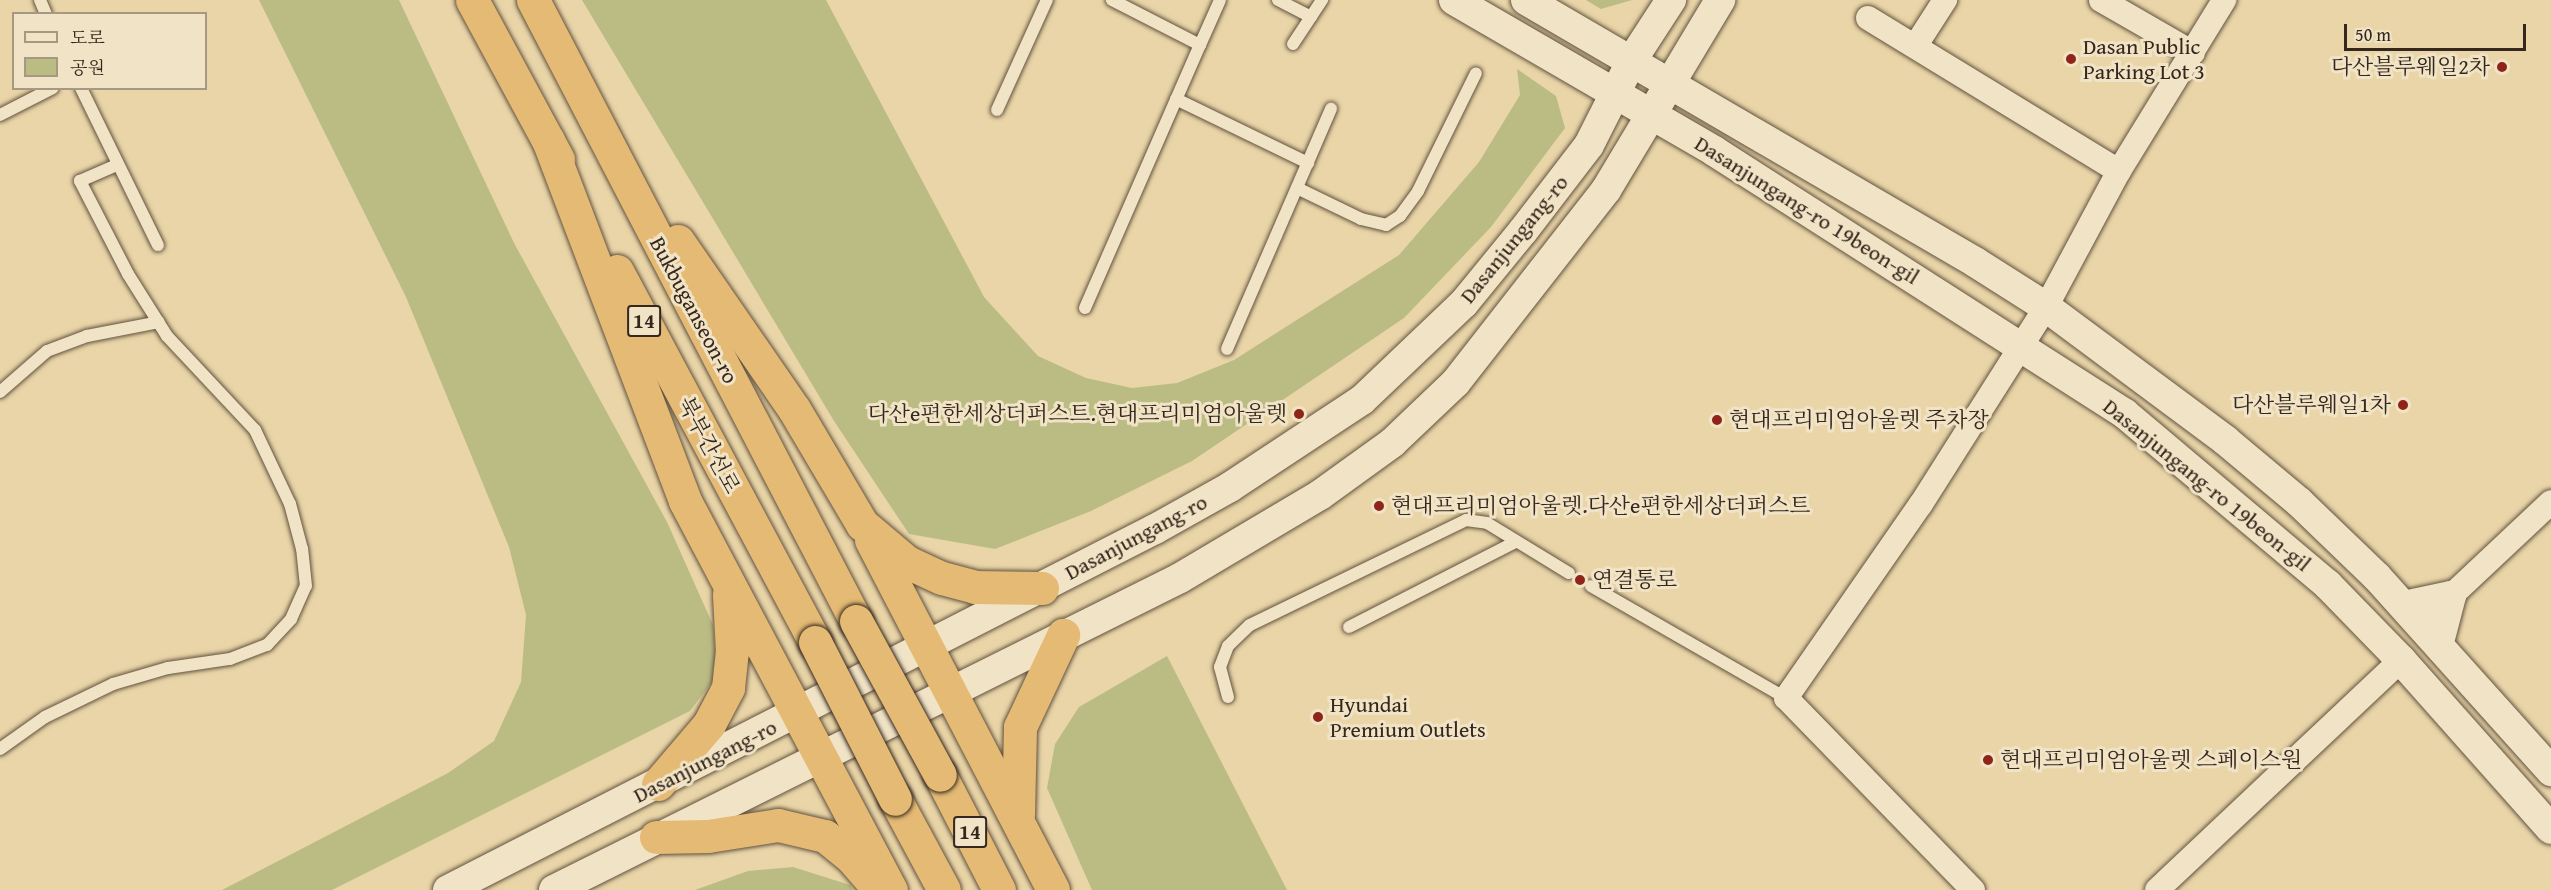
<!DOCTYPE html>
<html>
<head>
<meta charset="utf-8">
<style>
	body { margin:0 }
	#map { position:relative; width:2551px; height:890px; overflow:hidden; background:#e9d5a7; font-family:"Gentium Book Plus","Noto Serif KR",serif }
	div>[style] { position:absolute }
	.green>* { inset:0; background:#bbbc84 }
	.roads { filter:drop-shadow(0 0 2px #625240) drop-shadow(0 0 2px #625240) }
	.service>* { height:12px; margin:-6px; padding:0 6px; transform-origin:6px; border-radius:6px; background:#f1e4c6 }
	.minor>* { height:24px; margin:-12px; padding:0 12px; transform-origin:12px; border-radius:12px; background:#f1e4c6 }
	.tertiary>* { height:30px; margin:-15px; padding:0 15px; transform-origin:15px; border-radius:15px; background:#f1e4c6 }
	.trunk>* { height:33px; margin:-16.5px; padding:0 16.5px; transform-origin:16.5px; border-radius:16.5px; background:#e4ba74 }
	.bridges { filter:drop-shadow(0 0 2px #35271d) drop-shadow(0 0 2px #35271d) }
	.trunk-bridge>* { height:33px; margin:-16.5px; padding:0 16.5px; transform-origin:16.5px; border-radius:16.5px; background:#e4ba74 }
	.dots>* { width:16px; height:16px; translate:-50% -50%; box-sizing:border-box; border:3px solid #f1e4c6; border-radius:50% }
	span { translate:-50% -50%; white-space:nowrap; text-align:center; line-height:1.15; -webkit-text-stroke:6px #f1e4c6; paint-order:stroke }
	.shield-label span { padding:2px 4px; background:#f1e4c6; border:2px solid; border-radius:4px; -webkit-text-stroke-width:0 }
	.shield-label { font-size:21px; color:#35271d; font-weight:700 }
	.poi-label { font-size:22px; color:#35271d }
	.left { translate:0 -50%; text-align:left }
	.right { translate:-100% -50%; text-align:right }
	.street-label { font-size:22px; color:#35271d }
	.legend { position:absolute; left:12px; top:12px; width:195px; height:78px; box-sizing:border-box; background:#f1e4c6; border:2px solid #a69882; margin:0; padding:8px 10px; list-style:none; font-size:18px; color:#35271d }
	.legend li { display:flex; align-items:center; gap:12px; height:30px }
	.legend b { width:30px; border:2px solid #a69882 }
	.scale { position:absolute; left:2344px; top:24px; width:182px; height:27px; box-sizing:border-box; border:3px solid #35271d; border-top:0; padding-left:8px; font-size:18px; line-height:21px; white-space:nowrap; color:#35271d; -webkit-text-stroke:4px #f1e4c6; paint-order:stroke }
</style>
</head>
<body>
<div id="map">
	<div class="green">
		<div style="clip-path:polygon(259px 0,399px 0,514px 243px,667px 522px,713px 625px,717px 675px,690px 711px,332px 890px,222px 890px,448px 773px,494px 741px,521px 682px,526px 615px,509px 547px,406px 297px)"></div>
		<div style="clip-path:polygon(582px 0,826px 0,984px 297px,1038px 356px,1086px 378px,1132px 388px,1177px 383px,1234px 360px,1399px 255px,1479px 162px,1520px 95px,1517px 69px,1556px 96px,1565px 128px,1491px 227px,1404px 318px,1192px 461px,1091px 511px,995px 549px,909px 534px,834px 421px)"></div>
		<div style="clip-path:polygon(1586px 0,1632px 0,1601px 9px)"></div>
		<div style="clip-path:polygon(1167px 656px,1287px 890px,1092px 890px,1047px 788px,1055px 744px,1079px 707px)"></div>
		<div style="clip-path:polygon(793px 867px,850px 885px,853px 890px,695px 890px,748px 871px)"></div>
	</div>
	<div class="roads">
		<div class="service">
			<div style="left:40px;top:0;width:15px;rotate:67deg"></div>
			<div style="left:1278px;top:0;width:37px;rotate:27deg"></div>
			<div style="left:1293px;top:44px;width:53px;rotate:-56.6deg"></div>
			<div style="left:1200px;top:45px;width:49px;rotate:-66deg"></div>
			<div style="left:81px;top:88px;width:175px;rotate:63.9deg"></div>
			<div style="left:1176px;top:99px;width:147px;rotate:25.9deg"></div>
			<div style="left:997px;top:110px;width:121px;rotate:-65.6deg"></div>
			<div style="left:0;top:115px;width:59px;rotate:-27deg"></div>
			<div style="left:1297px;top:188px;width:71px;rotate:25.8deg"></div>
			<div style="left:1361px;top:219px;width:26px;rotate:13deg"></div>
			<div style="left:1386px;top:225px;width:17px;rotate:-33deg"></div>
			<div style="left:1400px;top:216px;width:31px;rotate:-54deg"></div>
			<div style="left:1418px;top:191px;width:131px;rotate:-63.8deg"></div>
			<div style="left:1085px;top:308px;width:287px;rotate:-66.4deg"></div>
			<div style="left:1200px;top:45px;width:99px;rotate:-152.9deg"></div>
			<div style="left:1227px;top:349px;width:262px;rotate:-66.6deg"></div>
			<div style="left:0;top:392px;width:62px;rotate:-41.1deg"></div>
			<div style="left:47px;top:351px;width:43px;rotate:-20.6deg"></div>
			<div style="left:87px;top:336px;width:73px;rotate:-11deg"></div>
			<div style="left:1591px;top:586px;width:225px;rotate:29.9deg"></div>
			<div style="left:1349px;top:627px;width:186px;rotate:-27.1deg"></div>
			<div style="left:1228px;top:697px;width:31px;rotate:-105deg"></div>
			<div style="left:1220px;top:667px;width:22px;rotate:-69deg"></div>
			<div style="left:1228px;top:646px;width:30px;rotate:-44deg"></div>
			<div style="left:1250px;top:625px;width:240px;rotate:-25.9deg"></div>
			<div style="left:1466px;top:520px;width:21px;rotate:8deg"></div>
			<div style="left:1487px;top:523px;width:96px;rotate:31.4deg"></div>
			<div style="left:0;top:749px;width:55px;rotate:-35.4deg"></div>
			<div style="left:45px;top:717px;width:76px;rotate:-25.9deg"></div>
			<div style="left:113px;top:684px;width:57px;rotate:-16.2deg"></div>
			<div style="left:168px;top:668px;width:63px;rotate:-8.3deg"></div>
			<div style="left:230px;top:659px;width:40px;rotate:-21deg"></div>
			<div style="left:267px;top:645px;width:35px;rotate:-47deg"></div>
			<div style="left:291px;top:619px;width:36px;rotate:-66deg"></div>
			<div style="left:306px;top:586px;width:37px;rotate:-96deg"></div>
			<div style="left:302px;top:549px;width:47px;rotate:-104.9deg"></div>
			<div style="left:290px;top:504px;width:82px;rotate:-115.3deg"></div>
			<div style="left:255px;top:430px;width:129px;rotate:-133.1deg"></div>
			<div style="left:167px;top:336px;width:73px;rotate:-122.2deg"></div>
			<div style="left:128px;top:274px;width:105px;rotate:-117.3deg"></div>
			<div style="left:80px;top:181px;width:40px;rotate:-23.4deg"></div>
		</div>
		<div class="minor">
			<div style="left:2101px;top:0;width:106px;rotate:29.9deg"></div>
			<div style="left:1868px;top:18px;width:294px;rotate:31.4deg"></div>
			<div style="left:1916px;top:45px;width:54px;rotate:-57.2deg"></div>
			<div style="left:2451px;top:596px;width:137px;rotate:-43.2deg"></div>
			<div style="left:1973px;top:890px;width:268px;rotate:-134.2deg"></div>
			<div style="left:1786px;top:698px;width:236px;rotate:-55.2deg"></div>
			<div style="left:1921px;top:504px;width:233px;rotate:-57.6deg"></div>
			<div style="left:2046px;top:307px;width:154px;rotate:-61.8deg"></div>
			<div style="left:2119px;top:171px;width:201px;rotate:-58.4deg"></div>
			<div style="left:2157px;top:890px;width:335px;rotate:-43.3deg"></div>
		</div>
		<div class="tertiary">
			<div style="left:1454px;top:0;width:301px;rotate:30.1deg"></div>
			<div style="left:1714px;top:151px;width:488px;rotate:32.6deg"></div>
			<div style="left:2125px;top:414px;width:265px;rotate:40.1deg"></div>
			<div style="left:2328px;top:585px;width:105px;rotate:45.8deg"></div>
			<div style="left:2401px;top:660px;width:226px;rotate:48.4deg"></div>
			<div style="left:1526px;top:0;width:520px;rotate:30.26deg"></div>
			<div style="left:1975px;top:262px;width:84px;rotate:32.4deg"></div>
			<div style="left:2046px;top:307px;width:223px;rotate:36.6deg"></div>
			<div style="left:2225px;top:440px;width:97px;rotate:40deg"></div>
			<div style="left:2299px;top:502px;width:108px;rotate:43.9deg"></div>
			<div style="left:2377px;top:577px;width:261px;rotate:48.1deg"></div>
			<div style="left:2404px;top:606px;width:48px;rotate:-12deg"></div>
			<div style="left:2451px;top:596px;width:48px;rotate:104.6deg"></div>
			<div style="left:448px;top:890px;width:794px;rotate:-27.05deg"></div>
			<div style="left:1155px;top:529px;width:86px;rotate:-29.2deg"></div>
			<div style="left:1230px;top:487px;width:158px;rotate:-33.4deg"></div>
			<div style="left:1362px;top:400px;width:141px;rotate:-43.6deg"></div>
			<div style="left:1464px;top:303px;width:93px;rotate:-50.7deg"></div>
			<div style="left:1523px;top:231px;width:108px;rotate:-52.5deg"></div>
			<div style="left:1589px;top:145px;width:95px;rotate:-63.2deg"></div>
			<div style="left:1632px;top:60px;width:72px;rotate:-57deg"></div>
			<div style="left:554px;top:890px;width:699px;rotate:-26.49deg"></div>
			<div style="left:1180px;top:578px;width:163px;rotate:-30.7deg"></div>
			<div style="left:1320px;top:495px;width:89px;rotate:-35.8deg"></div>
			<div style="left:1392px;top:443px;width:88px;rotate:-43.6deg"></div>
			<div style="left:1456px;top:382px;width:244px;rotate:-52deg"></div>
			<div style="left:1606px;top:190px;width:222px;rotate:-59deg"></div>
		</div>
		<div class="trunk">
			<div style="left:472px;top:0;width:181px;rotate:61.6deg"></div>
			<div style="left:533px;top:0;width:700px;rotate:62.52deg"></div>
			<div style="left:548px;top:140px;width:386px;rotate:69.2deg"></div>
			<div style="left:685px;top:501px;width:440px;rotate:62.1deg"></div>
			<div style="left:678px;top:241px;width:204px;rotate:55.4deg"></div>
			<div style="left:794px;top:409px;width:134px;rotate:59.4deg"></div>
			<div style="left:862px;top:524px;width:59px;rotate:40.2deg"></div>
			<div style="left:907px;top:562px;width:38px;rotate:25deg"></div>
			<div style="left:942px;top:578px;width:34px;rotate:15deg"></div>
			<div style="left:975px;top:587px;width:67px;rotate:0.9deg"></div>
			<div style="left:617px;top:271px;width:421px;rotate:61.9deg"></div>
			<div style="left:871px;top:540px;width:394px;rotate:62.5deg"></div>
			<div style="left:940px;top:775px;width:129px;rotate:62.8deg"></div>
			<div style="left:658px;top:784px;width:79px;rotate:-49.6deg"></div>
			<div style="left:709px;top:724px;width:41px;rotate:-62.2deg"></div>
			<div style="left:728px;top:688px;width:36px;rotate:-84deg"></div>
			<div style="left:732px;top:652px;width:58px;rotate:-93deg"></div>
			<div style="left:895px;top:799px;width:103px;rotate:61.7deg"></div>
			<div style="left:1018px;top:815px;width:88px;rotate:-88.7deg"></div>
			<div style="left:1020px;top:727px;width:102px;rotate:-64.9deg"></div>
			<div style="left:656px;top:837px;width:52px;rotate:-1.1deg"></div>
			<div style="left:708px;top:836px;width:71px;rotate:-8.9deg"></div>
			<div style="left:778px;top:825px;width:48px;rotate:13.2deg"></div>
			<div style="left:825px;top:836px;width:32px;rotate:39deg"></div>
			<div style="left:850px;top:856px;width:35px;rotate:49deg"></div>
		</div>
	</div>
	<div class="bridges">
		<div class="trunk-bridge">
			<div style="left:856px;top:621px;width:175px;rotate:61.4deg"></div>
			<div style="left:815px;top:642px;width:176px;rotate:63deg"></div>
		</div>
	</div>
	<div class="dots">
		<div style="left:2071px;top:59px;background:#8f2418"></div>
		<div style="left:2502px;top:67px;background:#8f2418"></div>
		<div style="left:2403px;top:405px;background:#8f2418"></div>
		<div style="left:1299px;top:414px;background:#8f2418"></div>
		<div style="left:1717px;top:420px;background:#8f2418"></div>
		<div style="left:1379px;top:506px;background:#8f2418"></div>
		<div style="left:1580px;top:580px;background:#8f2418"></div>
		<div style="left:1318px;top:717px;background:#8f2418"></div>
		<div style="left:1988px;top:760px;background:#8f2418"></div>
	</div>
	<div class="shield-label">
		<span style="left:644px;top:321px">14</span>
		<span style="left:970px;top:832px">14</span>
	</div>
	<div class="poi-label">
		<span class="left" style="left:2083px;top:59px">Dasan Public<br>Parking Lot 3</span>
		<span class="right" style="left:2490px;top:67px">다산블루웨일2차</span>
		<span class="right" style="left:2391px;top:405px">다산블루웨일1차</span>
		<span class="right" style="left:1287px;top:414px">다산e편한세상더퍼스트.현대프리미엄아울렛</span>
		<span class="left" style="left:1729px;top:420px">현대프리미엄아울렛 주차장</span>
		<span class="left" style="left:1391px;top:506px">현대프리미엄아울렛.다산e편한세상더퍼스트</span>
		<span class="left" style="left:1592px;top:580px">연결통로</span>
		<span class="left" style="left:1330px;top:717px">Hyundai<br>Premium Outlets</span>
		<span class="left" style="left:2000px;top:760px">현대프리미엄아울렛 스페이스원</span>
	</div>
	<div class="street-label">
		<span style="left:1807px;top:210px;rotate:32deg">Dasanjungang-ro 19beon-gil</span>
		<span style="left:1514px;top:239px;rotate:-51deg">Dasanjungang-ro</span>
		<span style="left:694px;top:310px;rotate:62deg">Bukbuganseon-ro</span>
		<span style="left:709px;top:445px;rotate:62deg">북부간선로</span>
		<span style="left:2207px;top:485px;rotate:39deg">Dasanjungang-ro 19beon-gil</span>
		<span style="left:1136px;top:537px;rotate:-28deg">Dasanjungang-ro</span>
		<span style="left:705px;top:761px;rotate:-27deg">Dasanjungang-ro</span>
	</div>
	<ul class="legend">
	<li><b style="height:8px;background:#f1e4c6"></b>도로</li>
	<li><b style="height:16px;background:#bbbc84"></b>공원</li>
	</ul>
	<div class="scale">50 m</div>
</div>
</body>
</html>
